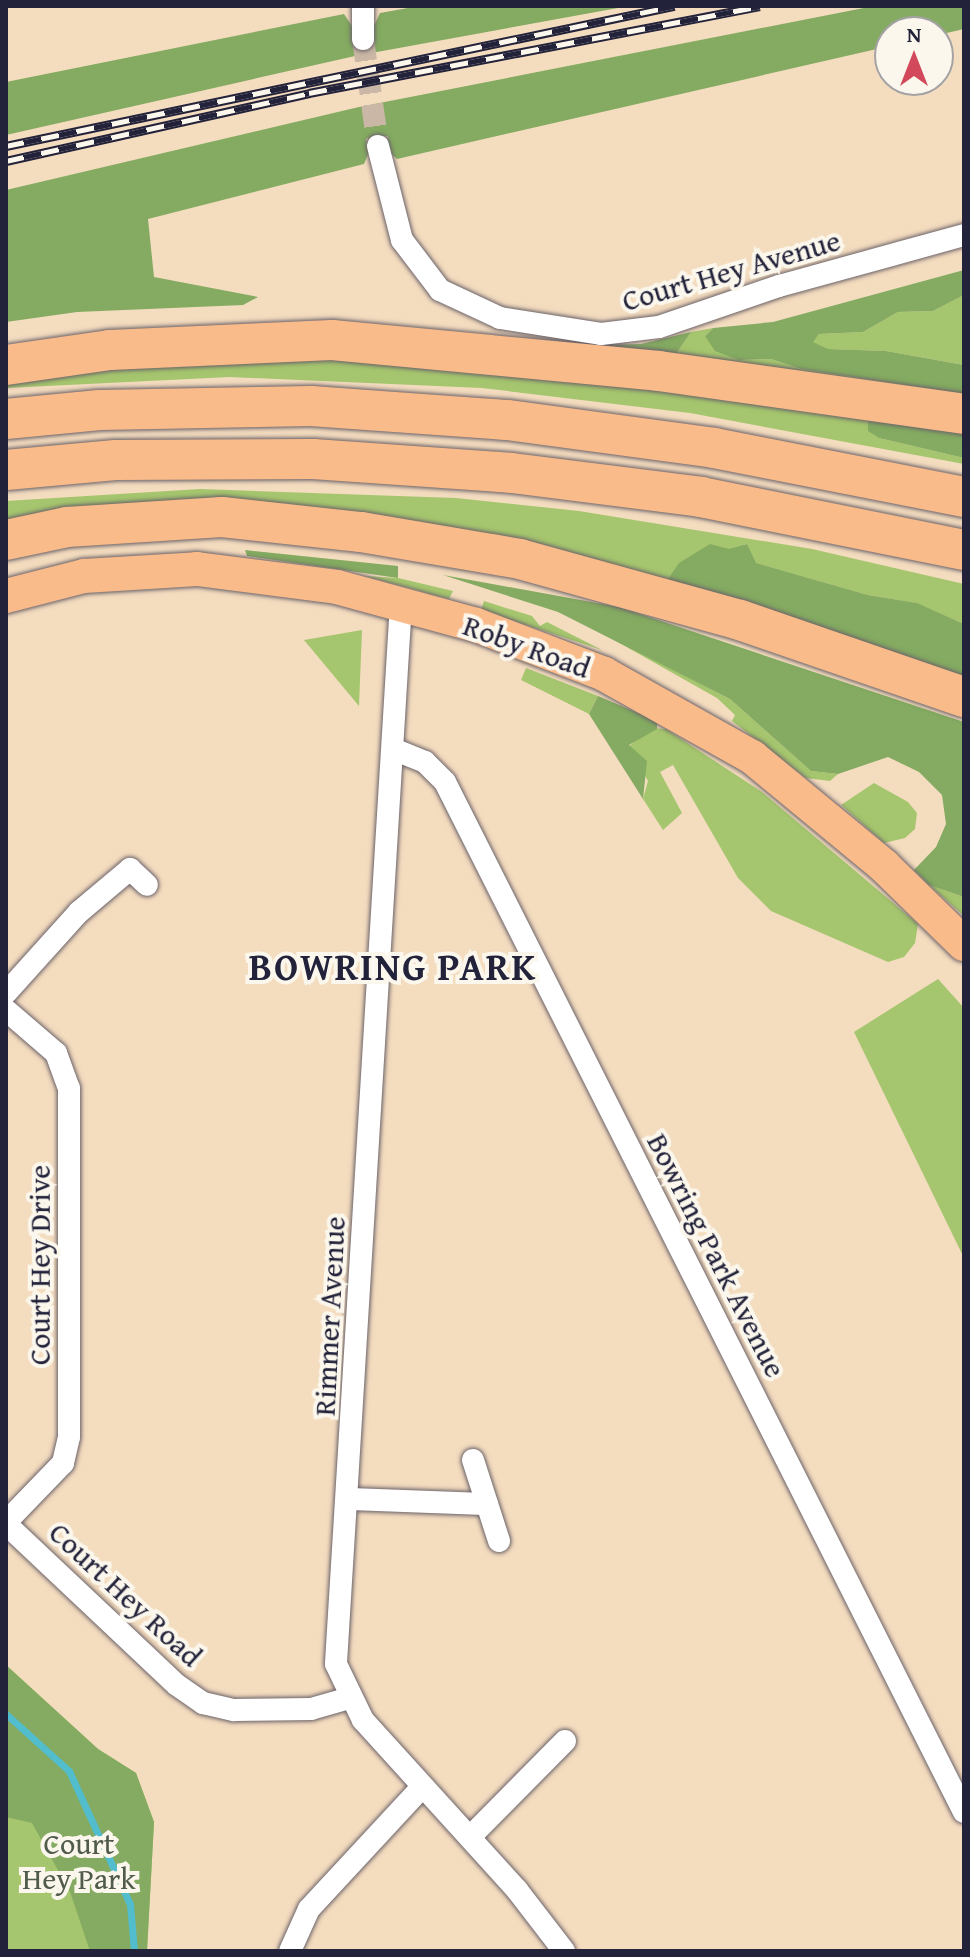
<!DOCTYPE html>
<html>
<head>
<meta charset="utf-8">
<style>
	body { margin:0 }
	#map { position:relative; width:970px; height:1957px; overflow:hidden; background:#f4dcbf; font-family:"Gentium Book Plus",serif }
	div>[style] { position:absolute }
	.green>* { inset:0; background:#a5c66e }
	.forest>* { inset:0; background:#84ab61 }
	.stream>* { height:7px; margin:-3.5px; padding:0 3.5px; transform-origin:3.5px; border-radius:3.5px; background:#52bdcd }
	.street-tunnel>* { height:22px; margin-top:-11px; transform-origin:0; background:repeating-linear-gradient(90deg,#cab7a5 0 22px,transparent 0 33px) }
	.roads { filter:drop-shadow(0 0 2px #6c6369) drop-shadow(0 0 2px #6c6369) }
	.street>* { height:22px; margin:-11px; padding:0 11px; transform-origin:11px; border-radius:11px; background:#fff }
	.primary>* { height:34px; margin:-17px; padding:0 17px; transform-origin:17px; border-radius:17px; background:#fabb8b }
	.highway>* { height:40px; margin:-20px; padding:0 20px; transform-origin:20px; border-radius:20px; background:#fabb8b }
	.rail>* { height:9px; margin-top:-4.5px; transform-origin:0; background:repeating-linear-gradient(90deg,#fbf7ec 0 18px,#22223b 0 36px); box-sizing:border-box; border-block:2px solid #22223b }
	span { translate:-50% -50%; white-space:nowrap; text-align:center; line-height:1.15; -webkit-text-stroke:8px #fbf7ec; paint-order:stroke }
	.street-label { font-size:30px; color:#22223b }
	.park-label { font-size:30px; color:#505b4d }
	.district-label { font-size:38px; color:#22223b; font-weight:700; letter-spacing:2px }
	.frame { position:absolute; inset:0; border:8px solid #22223b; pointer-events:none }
	.north { position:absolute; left:874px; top:16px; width:80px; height:80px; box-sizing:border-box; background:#fbf7ec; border:2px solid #a4a2a5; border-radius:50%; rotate:0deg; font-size:22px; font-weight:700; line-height:32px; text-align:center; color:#22223b }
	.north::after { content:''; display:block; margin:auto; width:28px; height:36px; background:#d1495b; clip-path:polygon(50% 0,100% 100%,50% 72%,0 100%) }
</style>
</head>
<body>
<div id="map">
	<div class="green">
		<div style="clip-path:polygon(964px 295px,964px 365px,886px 351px,827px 349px,812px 342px,819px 334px,863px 332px,898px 312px,933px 311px)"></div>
		<div style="clip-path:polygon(713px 328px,705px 336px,739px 360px,771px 359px,801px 369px,964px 394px,674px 357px,691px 332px)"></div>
		<div style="clip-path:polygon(281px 355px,489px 366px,964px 427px,879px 438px,964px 458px,964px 464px,690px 413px,482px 388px,230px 377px,6px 388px,6px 379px)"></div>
		<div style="clip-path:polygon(200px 489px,456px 498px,579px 511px,812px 549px,964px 584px,964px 624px,916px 603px,868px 595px,755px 563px,746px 544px,666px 581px,480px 539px,6px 523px,6px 501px)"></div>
		<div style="clip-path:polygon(365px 576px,398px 578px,453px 591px,449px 599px)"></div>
		<div style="clip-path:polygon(484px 601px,532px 616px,540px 626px,547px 622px,602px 650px,481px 610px)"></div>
		<div style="clip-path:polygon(362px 630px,359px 706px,304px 640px)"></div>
		<div style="clip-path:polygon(607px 636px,730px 699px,811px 771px,838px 774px,830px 781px,806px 778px,732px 721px,735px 715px,717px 698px)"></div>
		<div style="clip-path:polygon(526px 668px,598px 696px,589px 714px,521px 680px)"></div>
		<div style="clip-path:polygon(652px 728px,666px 729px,762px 792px,918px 924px,915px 943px,904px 957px,888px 962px,771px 911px,738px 878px,673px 765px,660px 772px,682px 813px,663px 830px,643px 799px,648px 781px,629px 746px)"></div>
		<div style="clip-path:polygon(874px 783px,908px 802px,917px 813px,915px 829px,905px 838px,884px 843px,841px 805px)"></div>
		<div style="clip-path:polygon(929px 885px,964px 897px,964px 916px)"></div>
		<div style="clip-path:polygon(938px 979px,964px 1008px,964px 1258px,854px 1032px)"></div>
		<div style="clip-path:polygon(6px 1665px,98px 1749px,136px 1773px,154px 1822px,147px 1951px,6px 1951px)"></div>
	</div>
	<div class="forest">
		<div style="clip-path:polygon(419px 6px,629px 6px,355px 56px,6px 135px,6px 82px,344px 14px,354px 29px,373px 28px,380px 13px)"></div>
		<div style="clip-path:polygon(874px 6px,964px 6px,964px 29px,938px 35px,890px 32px,890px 46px,397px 159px,384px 147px,369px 152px,364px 164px,148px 219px,154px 277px,258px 297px,243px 305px,77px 312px,6px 322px,6px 190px,359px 107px)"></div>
		<div style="clip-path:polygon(964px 270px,964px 295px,933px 311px,898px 312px,863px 332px,819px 334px,813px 342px,828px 349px,886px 351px,964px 365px,964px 394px,801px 369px,771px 359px,739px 360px,715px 351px,705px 336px,713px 328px,773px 322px)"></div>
		<div style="clip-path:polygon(691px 332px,674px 357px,606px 345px,641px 344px)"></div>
		<div style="clip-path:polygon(868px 417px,964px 431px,964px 458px,879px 438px,868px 431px)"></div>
		<div style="clip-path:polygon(710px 544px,729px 549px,747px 544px,756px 563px,868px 595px,917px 603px,964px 624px,964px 681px,666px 582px,679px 563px)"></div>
		<div style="clip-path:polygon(245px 550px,398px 566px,398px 578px,247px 556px)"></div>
		<div style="clip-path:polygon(443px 575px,619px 607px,964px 722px,964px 897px,929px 885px,914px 870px,936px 847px,946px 824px,942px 795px,919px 772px,888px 757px,838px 774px,811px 771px,730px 699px,558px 612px)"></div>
		<div style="clip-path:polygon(598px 696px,657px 721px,657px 729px,629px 745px,647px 761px,643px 799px,589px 714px)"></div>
		<div style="clip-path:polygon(6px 1665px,98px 1749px,136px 1773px,154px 1822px,147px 1951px,90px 1951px,70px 1892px,32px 1823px,6px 1817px)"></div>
	</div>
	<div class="stream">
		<div style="left:6px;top:1714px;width:85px;rotate:42.1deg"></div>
		<div style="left:69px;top:1771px;width:146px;rotate:65.4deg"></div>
		<div style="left:130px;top:1904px;width:47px;rotate:85.1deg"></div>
	</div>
	<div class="street-tunnel">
		<div style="left:363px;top:39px;width:108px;rotate:82deg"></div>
	</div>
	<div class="roads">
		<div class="street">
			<div style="left:363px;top:6px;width:33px;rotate:90deg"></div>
			<div style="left:378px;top:146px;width:97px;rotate:75.7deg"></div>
			<div style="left:402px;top:240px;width:63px;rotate:52.8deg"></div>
			<div style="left:440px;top:290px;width:66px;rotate:25deg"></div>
			<div style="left:500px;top:318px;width:102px;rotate:9deg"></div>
			<div style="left:601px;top:334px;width:58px;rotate:-6.9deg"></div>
			<div style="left:659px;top:327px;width:127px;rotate:-18.9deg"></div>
			<div style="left:779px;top:286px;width:192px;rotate:-15.4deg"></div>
			<div style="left:401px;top:603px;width:1063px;rotate:93.51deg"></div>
			<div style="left:336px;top:1664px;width:62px;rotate:64.3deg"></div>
			<div style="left:363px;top:1720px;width:229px;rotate:47.8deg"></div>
			<div style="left:517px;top:1890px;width:77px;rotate:52.4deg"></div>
			<div style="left:393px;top:749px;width:35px;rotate:22deg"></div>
			<div style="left:425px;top:762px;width:28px;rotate:45deg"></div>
			<div style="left:445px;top:782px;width:1153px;rotate:63.26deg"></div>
			<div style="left:6px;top:993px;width:109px;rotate:-48deg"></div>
			<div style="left:79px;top:912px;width:67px;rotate:-40.1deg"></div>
			<div style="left:130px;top:869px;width:23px;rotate:43deg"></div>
			<div style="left:6px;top:1010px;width:66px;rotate:40.7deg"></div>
			<div style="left:56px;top:1053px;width:37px;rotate:70deg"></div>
			<div style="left:69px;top:1088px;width:349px;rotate:90deg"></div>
			<div style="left:69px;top:1437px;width:27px;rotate:103deg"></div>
			<div style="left:63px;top:1463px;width:82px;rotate:134deg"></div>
			<div style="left:473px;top:1460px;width:85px;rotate:72.2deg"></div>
			<div style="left:348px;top:1499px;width:139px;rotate:2.1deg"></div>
			<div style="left:6px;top:1524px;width:235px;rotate:43.3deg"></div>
			<div style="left:177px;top:1685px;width:32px;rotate:35deg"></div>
			<div style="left:203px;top:1703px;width:32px;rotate:13deg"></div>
			<div style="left:234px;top:1710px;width:77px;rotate:-0.7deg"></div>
			<div style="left:311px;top:1709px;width:40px;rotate:-16deg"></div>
			<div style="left:470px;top:1837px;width:135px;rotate:-45.3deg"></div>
			<div style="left:290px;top:1951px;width:46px;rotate:-65.7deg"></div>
			<div style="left:309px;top:1909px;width:166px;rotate:-47.2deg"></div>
		</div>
		<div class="primary">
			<div style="left:6px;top:596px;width:81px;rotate:-14.4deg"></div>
			<div style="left:84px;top:576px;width:113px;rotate:-3.5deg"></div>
			<div style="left:197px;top:569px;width:141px;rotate:7.3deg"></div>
			<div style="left:337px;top:587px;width:144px;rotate:15.3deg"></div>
			<div style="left:476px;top:625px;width:137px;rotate:20.9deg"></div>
			<div style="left:604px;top:674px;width:170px;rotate:29.3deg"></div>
			<div style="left:752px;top:757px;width:171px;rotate:39.5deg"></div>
			<div style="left:884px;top:866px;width:112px;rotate:44.3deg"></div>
		</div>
		<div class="highway">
			<div style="left:6px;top:365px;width:105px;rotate:-8.2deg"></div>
			<div style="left:110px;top:350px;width:222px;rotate:-2.6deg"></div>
			<div style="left:332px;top:340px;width:328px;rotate:5.4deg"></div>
			<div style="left:659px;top:371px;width:308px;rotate:8deg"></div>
			<div style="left:6px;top:419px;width:94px;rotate:-5.5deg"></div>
			<div style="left:100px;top:410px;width:211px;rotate:-1.1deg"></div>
			<div style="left:311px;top:406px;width:197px;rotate:4.1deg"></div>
			<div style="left:508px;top:420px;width:208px;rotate:7.7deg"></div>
			<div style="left:714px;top:448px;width:255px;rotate:11.1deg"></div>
			<div style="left:6px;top:470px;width:110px;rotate:-5.2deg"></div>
			<div style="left:116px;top:460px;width:197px;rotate:-0.3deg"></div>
			<div style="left:313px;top:459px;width:199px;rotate:4deg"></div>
			<div style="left:512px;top:473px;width:191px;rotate:7.2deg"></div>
			<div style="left:701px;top:497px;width:268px;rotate:11.4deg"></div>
			<div style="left:6px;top:540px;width:62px;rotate:-12deg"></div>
			<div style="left:67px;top:527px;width:155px;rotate:-3.7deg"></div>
			<div style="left:222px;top:517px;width:140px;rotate:6.2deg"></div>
			<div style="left:361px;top:532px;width:161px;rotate:9.6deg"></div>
			<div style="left:520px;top:559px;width:228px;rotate:15.5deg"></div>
			<div style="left:740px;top:620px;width:237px;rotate:19deg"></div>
		</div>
	</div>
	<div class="rail">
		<div style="left:6px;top:146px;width:683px;rotate:-11.84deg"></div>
		<div style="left:6px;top:161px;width:311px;rotate:-12.6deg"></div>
		<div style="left:309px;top:93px;width:459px;rotate:-10.9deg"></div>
	</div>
	<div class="street-label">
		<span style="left:731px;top:270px;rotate:-16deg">Court Hey Avenue</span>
		<span style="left:527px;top:646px;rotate:20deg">Roby Road</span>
		<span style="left:717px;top:1255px;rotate:63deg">Bowring Park Avenue</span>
		<span style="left:39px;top:1265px;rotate:-90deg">Court Hey Drive</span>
		<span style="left:329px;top:1316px;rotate:-87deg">Rimmer Avenue</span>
		<span style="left:126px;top:1594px;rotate:43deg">Court Hey Road</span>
	</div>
	<div class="park-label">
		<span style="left:79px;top:1860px">Court<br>Hey Park</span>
	</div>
	<div class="district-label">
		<span style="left:393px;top:967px">BOWRING PARK</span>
	</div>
	<div class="frame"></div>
	<div class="north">N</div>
</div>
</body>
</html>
